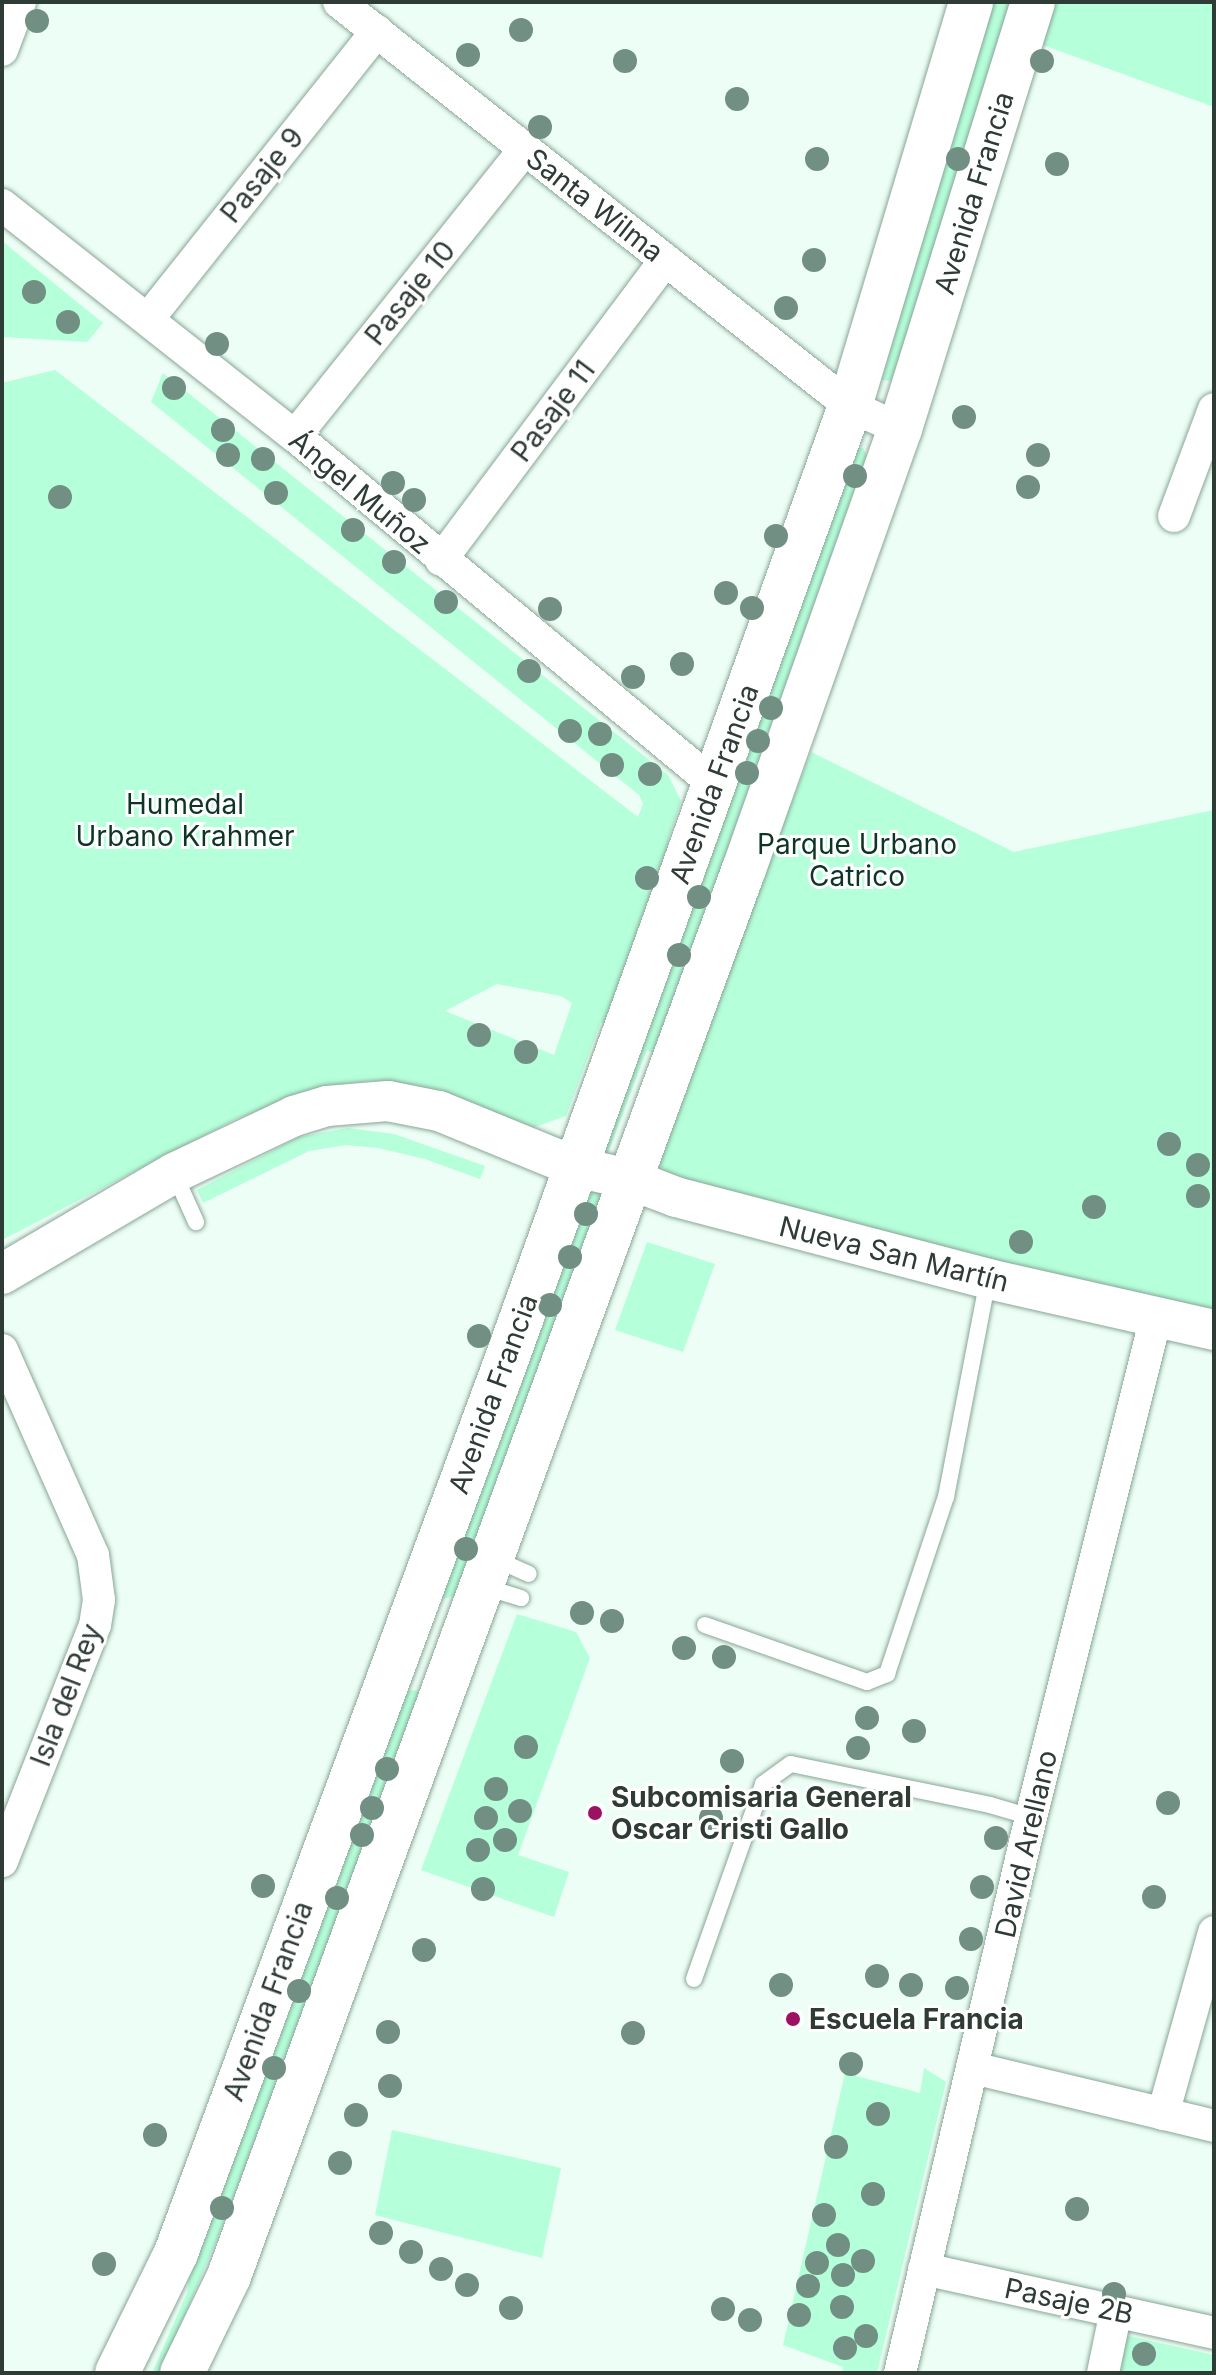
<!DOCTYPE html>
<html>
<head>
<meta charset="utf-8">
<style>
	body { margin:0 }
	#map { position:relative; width:1216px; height:2375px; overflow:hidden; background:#ecfef5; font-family:Inter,sans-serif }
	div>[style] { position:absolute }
	.green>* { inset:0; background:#b5ffda }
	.roads { filter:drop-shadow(0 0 2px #89a597) drop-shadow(0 0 2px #89a597) }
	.service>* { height:16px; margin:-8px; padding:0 8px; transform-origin:8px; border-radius:8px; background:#fff }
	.minor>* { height:32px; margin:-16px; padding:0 16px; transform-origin:16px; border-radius:16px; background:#fff }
	.tertiary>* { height:40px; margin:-20px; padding:0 20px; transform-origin:20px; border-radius:20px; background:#fff }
	.primary>* { height:44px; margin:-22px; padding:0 22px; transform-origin:22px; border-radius:22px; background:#fff }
	.trees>* { width:24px; height:24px; margin:-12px; border-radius:50%; background:#718f83 }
	.dots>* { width:22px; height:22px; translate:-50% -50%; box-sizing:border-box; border:4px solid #fff; border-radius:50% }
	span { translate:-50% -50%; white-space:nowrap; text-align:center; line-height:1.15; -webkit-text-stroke:6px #fff; paint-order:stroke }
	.street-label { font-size:28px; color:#2f3b35 }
	.park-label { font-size:28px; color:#0d3525 }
	.poi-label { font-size:28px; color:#2f3b35; font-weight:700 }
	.left { translate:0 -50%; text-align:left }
	.frame { position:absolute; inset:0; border:4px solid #2f3b35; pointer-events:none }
</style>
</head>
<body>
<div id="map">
	<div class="green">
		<div style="clip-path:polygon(990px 2px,1010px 2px,904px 382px,882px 380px)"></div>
		<div style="clip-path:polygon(1055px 2px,1214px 4px,1214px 107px,1040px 44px)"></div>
		<div style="clip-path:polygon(2px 241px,103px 323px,87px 342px,2px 337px)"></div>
		<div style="clip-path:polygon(evenodd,55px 370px,638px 817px,643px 804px,639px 795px,151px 402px,163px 373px,668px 775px,681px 801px,668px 840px,701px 865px,856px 448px,863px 448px,870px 462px,753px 904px,811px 752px,1014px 852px,1214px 810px,1214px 1317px,674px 1182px,655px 1161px,688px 1074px,647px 1050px,605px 1161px,594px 1158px,636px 1044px,601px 1022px,566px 1116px,532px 1128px,402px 1085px,370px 1081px,325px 1086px,236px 1119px,2px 1240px,2px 383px,55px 370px,497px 984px,561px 996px,572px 1003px,554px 1055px,445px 1011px,497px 984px)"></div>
		<div style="clip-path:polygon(348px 1128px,394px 1134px,485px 1166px,480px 1179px,425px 1159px,378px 1148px,346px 1145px,309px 1151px,203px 1203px,197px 1190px,299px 1137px)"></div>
		<div style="clip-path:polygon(583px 1187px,603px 1194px,457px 1595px,443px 1599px,435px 1591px)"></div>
		<div style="clip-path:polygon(647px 1242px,715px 1264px,683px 1352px,615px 1330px)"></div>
		<div style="clip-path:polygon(517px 1614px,576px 1632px,590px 1658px,518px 1855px,569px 1872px,554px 1917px,421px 1870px)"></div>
		<div style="clip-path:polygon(405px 1690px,424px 1691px,223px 2225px,160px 2373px,152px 2373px,187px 2293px,192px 2250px)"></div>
		<div style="clip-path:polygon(924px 2068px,946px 2082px,877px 2373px,842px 2373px,843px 2367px,783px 2345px,845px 2073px,920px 2093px)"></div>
		<div style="clip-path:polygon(392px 2130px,561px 2168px,542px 2258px,375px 2215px)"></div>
		<div style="clip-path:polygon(1124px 2335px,1214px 2355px,1214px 2373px,1116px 2373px)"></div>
	</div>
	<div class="roads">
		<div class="service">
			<div style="left:174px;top:1173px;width:54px;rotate:65.8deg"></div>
			<div style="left:493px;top:1558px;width:39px;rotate:24deg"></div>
			<div style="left:482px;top:1586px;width:41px;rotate:17.1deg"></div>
			<div style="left:705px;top:1625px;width:172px;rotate:19.4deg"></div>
			<div style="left:867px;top:1682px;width:22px;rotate:-22deg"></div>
			<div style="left:887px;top:1674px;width:187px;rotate:-71.6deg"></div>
			<div style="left:946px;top:1497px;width:222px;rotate:-79.1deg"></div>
			<div style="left:694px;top:1979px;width:207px;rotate:-70.5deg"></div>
			<div style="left:763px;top:1784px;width:34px;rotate:-36deg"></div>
			<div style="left:791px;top:1764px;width:203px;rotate:11.6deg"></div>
			<div style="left:990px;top:1805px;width:43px;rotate:16.3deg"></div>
		</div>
		<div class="minor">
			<div style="left:339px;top:2px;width:651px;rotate:38.33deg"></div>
			<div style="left:850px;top:406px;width:55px;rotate:24.7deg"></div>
			<div style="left:2px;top:50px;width:51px;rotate:-69.4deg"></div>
			<div style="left:2px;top:205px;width:373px;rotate:38.3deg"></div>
			<div style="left:295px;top:436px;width:545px;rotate:39.71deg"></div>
			<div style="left:148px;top:319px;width:368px;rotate:-51.5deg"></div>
			<div style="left:295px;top:436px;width:368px;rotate:-51.3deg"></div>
			<div style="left:1174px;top:516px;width:114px;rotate:-69.5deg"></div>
			<div style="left:441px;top:560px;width:374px;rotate:-53.2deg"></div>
			<div style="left:2px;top:1350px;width:224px;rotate:66.1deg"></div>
			<div style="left:93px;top:1555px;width:45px;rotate:82.4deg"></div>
			<div style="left:99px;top:1600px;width:25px;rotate:99deg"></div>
			<div style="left:95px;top:1625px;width:254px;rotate:111.5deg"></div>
			<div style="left:973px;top:2068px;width:248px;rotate:13.5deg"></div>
			<div style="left:1163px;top:2114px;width:189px;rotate:-74.3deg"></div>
			<div style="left:924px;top:2269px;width:297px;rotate:12.4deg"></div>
			<div style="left:900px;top:2373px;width:571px;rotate:-76.74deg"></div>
			<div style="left:1031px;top:1817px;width:515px;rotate:-75.96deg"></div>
			<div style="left:1103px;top:2373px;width:63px;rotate:-78.2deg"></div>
		</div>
		<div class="tertiary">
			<div style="left:2px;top:1274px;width:199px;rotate:-30.4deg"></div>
			<div style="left:174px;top:1173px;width:133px;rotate:-25.4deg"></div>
			<div style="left:294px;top:1116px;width:34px;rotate:-17deg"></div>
			<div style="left:327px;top:1106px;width:61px;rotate:-4.7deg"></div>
			<div style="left:388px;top:1101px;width:52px;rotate:11.1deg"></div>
			<div style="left:439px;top:1111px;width:148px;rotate:22.2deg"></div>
			<div style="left:576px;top:1167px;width:54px;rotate:12.8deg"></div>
			<div style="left:629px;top:1179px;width:50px;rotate:21deg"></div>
			<div style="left:676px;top:1197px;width:323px;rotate:14.7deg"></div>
			<div style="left:988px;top:1279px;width:232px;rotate:12.7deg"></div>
		</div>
		<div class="primary">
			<div style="left:117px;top:2373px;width:134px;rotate:-63.8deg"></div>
			<div style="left:176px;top:2253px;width:948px;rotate:-69.69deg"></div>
			<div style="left:505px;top:1364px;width:1018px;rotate:-70.19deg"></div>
			<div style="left:850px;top:406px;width:422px;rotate:-73.3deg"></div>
			<div style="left:182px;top:2373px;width:108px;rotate:-64.1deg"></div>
			<div style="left:229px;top:2276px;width:1498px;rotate:-69.9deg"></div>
			<div style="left:744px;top:869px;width:467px;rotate:-70.5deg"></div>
			<div style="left:900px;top:429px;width:447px;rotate:-72.7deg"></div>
		</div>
	</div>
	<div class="trees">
		<div style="left:37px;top:21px"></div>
		<div style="left:521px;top:30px"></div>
		<div style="left:468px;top:55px"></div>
		<div style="left:625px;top:61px"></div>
		<div style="left:1042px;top:61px"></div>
		<div style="left:737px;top:99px"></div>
		<div style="left:540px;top:127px"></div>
		<div style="left:817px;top:159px"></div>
		<div style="left:958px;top:159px"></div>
		<div style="left:1057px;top:164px"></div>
		<div style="left:814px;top:260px"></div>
		<div style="left:34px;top:292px"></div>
		<div style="left:786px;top:308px"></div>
		<div style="left:68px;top:322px"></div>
		<div style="left:217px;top:344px"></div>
		<div style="left:174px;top:388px"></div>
		<div style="left:964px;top:417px"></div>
		<div style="left:223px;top:430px"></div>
		<div style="left:228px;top:455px"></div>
		<div style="left:1038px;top:455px"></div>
		<div style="left:263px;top:459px"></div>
		<div style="left:855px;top:476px"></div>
		<div style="left:393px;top:483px"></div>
		<div style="left:1028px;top:487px"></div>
		<div style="left:276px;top:493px"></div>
		<div style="left:60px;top:497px"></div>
		<div style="left:414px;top:500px"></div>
		<div style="left:353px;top:530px"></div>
		<div style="left:776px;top:536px"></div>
		<div style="left:394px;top:562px"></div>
		<div style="left:726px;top:593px"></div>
		<div style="left:446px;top:602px"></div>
		<div style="left:752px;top:608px"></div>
		<div style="left:550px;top:609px"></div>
		<div style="left:682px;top:664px"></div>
		<div style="left:529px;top:671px"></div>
		<div style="left:633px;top:677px"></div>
		<div style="left:771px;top:708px"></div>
		<div style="left:570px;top:731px"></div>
		<div style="left:600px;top:734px"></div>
		<div style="left:758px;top:741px"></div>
		<div style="left:612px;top:765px"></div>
		<div style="left:747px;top:773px"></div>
		<div style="left:650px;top:774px"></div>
		<div style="left:647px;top:878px"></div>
		<div style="left:699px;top:897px"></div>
		<div style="left:679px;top:955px"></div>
		<div style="left:479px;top:1035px"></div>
		<div style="left:526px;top:1052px"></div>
		<div style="left:1169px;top:1144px"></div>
		<div style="left:1198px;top:1165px"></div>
		<div style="left:1198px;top:1196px"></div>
		<div style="left:1094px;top:1207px"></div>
		<div style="left:586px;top:1214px"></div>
		<div style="left:1021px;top:1242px"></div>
		<div style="left:570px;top:1257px"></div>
		<div style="left:550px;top:1305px"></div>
		<div style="left:479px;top:1336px"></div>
		<div style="left:466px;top:1549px"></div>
		<div style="left:582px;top:1613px"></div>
		<div style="left:612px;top:1621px"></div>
		<div style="left:684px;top:1648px"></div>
		<div style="left:724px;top:1657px"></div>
		<div style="left:867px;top:1718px"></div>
		<div style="left:914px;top:1731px"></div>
		<div style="left:526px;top:1747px"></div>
		<div style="left:858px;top:1748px"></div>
		<div style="left:732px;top:1761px"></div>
		<div style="left:387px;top:1769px"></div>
		<div style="left:496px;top:1789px"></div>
		<div style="left:1168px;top:1803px"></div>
		<div style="left:372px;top:1808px"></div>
		<div style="left:520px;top:1811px"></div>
		<div style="left:486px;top:1818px"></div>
		<div style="left:711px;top:1818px"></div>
		<div style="left:362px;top:1835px"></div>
		<div style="left:996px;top:1838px"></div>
		<div style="left:505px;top:1840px"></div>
		<div style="left:478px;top:1850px"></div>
		<div style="left:263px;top:1886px"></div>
		<div style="left:982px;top:1887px"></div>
		<div style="left:483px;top:1889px"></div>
		<div style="left:1154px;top:1897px"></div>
		<div style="left:337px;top:1898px"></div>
		<div style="left:971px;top:1939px"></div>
		<div style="left:424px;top:1950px"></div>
		<div style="left:877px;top:1976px"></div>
		<div style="left:781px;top:1985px"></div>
		<div style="left:911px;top:1985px"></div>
		<div style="left:957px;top:1988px"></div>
		<div style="left:299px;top:1991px"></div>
		<div style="left:388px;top:2032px"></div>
		<div style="left:633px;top:2033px"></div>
		<div style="left:851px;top:2064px"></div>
		<div style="left:274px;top:2068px"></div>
		<div style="left:390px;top:2086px"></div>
		<div style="left:878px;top:2114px"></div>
		<div style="left:356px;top:2115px"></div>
		<div style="left:155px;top:2135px"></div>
		<div style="left:836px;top:2147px"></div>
		<div style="left:340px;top:2163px"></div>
		<div style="left:873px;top:2194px"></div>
		<div style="left:222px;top:2208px"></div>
		<div style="left:1077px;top:2209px"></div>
		<div style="left:824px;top:2215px"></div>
		<div style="left:381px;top:2233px"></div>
		<div style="left:838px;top:2245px"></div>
		<div style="left:411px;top:2252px"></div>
		<div style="left:863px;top:2261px"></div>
		<div style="left:817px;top:2263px"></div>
		<div style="left:104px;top:2264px"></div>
		<div style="left:441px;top:2269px"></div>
		<div style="left:843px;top:2275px"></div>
		<div style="left:467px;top:2285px"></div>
		<div style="left:808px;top:2286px"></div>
		<div style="left:1114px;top:2294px"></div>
		<div style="left:842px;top:2307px"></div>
		<div style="left:511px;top:2308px"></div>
		<div style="left:723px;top:2309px"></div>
		<div style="left:799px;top:2315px"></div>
		<div style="left:750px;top:2320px"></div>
		<div style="left:866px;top:2336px"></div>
		<div style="left:845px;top:2348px"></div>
		<div style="left:1144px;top:2354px"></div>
	</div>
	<div class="dots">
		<div style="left:595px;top:1813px;background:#9c1161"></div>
		<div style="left:793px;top:2019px;background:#9c1161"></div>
	</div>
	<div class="street-label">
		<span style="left:262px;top:175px;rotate:-51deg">Pasaje 9</span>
		<span style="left:974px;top:193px;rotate:-73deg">Avenida Francia</span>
		<span style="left:595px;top:205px;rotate:38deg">Santa Wilma</span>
		<span style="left:410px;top:293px;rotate:-51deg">Pasaje 10</span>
		<span style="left:553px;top:411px;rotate:-53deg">Pasaje 11</span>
		<span style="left:360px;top:492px;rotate:40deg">Ángel Muñoz</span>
		<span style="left:714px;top:784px;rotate:-70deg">Avenida Francia</span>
		<span style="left:894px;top:1254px;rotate:14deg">Nueva San Martín</span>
		<span style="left:493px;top:1394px;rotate:-70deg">Avenida Francia</span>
		<span style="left:66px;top:1695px;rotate:-69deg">Isla del Rey</span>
		<span style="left:1026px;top:1844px;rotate:-77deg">David Arellano</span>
		<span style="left:268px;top:2001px;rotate:-70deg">Avenida Francia</span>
		<span style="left:1069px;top:2301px;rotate:12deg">Pasaje 2B</span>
	</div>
	<div class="park-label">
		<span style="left:185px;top:820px">Humedal<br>Urbano Krahmer</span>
		<span style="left:857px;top:860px">Parque Urbano<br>Catrico</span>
	</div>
	<div class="poi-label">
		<span class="left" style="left:611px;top:1813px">Subcomisaria General<br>Oscar Cristi Gallo</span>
		<span class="left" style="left:809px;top:2019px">Escuela Francia</span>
	</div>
	<div class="frame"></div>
</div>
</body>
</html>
